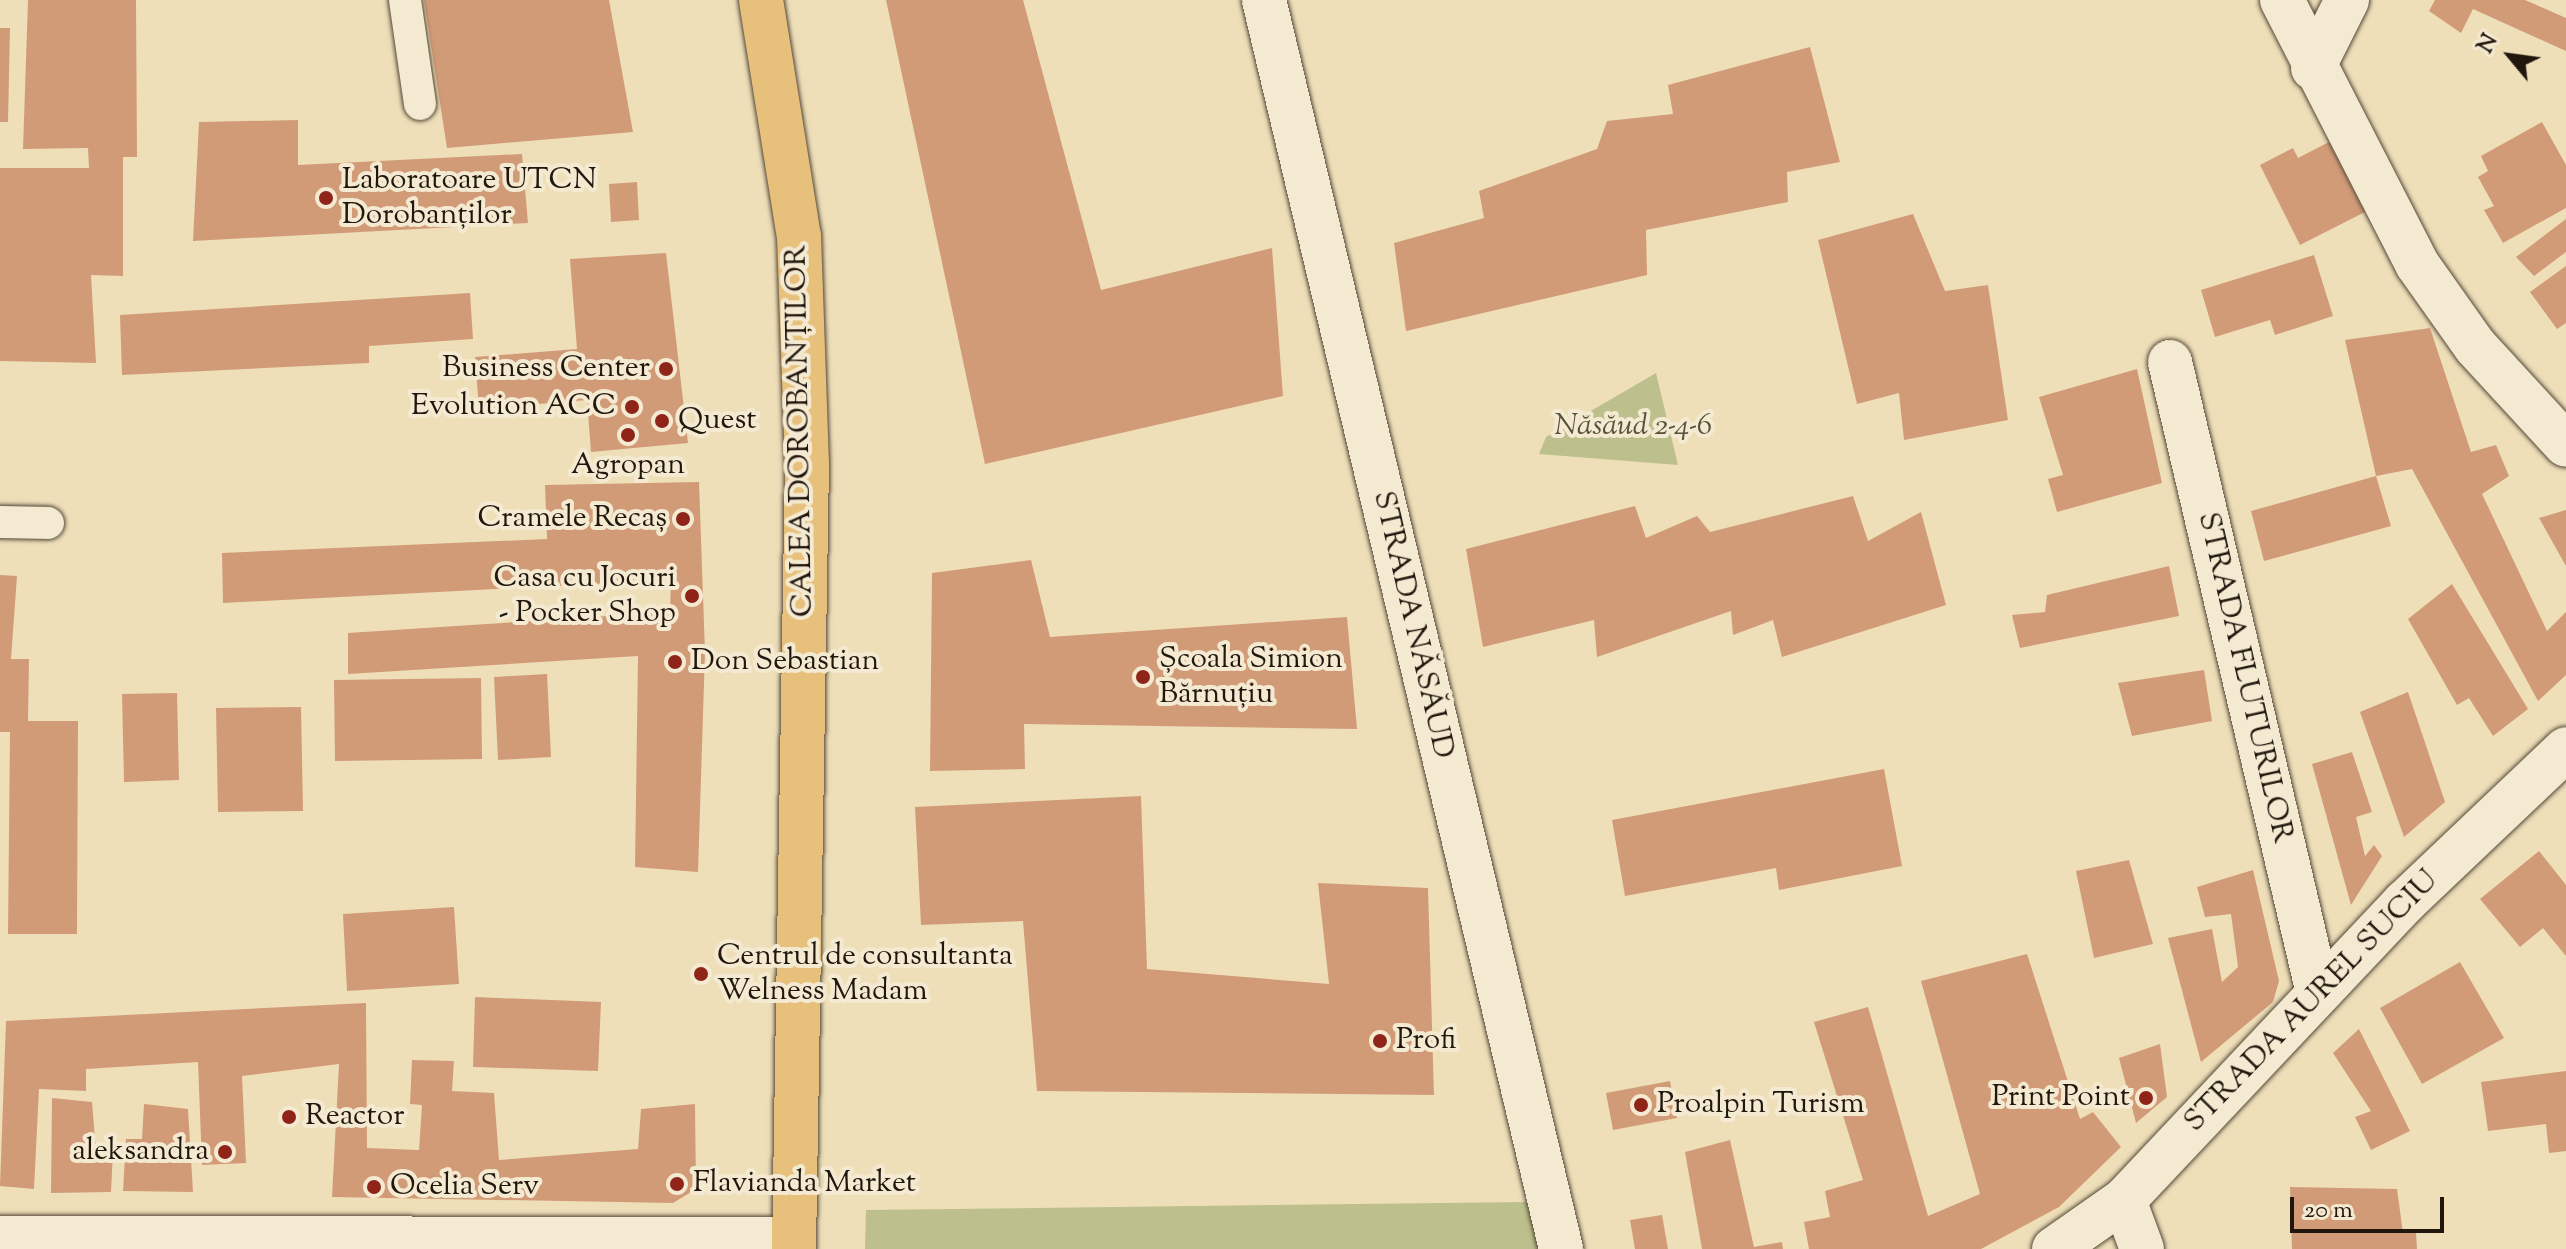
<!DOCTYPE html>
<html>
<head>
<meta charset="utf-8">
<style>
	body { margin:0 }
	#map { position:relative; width:2566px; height:1249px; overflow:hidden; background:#eedfb9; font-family:"Sorts Mill Goudy",serif }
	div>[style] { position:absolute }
	.green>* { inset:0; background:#bdc08c }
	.building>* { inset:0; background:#d29b78 }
	.roads { filter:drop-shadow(0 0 2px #554938) drop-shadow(0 0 2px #554938) }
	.lane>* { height:32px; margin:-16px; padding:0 16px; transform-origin:16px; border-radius:16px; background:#f4ead2 }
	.street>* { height:44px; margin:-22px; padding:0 22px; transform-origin:22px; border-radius:22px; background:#f4ead2 }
	.primary>* { height:44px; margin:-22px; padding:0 22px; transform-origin:22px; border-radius:22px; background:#e7c07c }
	.dots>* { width:22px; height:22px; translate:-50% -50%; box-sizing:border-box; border:4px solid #f4ead2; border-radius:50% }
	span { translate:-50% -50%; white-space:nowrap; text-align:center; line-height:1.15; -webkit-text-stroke:8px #f4ead2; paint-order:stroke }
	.poi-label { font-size:30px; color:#22170d }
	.left { translate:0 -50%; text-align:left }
	.right { translate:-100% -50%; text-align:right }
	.park-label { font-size:30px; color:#585239; font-style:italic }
	.street-label { font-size:30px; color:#22170d }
	.north { position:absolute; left:2470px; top:16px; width:80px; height:80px; -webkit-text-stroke:6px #f4ead2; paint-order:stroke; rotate:299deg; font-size:22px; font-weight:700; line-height:32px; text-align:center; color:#22170d }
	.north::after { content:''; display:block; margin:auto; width:28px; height:36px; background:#22170d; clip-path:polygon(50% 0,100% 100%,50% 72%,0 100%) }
	.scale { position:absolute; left:2290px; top:1197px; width:154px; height:36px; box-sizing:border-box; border:4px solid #22170d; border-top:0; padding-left:10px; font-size:24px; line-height:28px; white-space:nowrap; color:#22170d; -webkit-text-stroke:6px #f4ead2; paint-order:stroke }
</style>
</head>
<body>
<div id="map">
	<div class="green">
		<div style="clip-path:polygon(1656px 373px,1678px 465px,1539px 454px,1546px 437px)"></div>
		<div style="clip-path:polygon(1528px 1202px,1539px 1249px,865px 1249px,866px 1210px)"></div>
	</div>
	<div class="building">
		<div style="clip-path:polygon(28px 0,136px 0,137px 157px,123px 157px,123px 276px,91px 275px,96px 363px,0 361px,0 168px,89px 168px,88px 148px,23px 149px)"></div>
		<div style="clip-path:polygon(424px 0,609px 0,633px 132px,447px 148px)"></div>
		<div style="clip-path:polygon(886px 0,1023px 0,1101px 290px,1272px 248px,1283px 396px,985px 464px)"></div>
		<div style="clip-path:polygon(2435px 0,2525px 0,2566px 18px,2566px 51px,2473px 9px,2461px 33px,2429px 11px)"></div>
		<div style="clip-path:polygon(0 28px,10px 28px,8px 122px,0 122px)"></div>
		<div style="clip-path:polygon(1810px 47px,1840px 162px,1787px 172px,1788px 202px,1646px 230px,1647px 275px,1406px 331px,1394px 243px,1484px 218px,1479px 191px,1597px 149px,1607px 121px,1673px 114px,1668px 85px)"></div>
		<div style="clip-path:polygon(298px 120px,298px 165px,522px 154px,528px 223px,193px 241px,199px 122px)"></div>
		<div style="clip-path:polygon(2542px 122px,2566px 165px,2566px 208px,2503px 243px,2484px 210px,2494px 206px,2478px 177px,2488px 171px,2481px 156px)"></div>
		<div style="clip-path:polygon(2329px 142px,2365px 212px,2300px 245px,2260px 165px,2293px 148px,2298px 158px)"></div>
		<div style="clip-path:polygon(637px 182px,639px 220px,611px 222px,609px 184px)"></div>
		<div style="clip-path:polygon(1913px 214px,1945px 291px,1988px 285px,2008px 420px,1904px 440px,1899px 393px,1857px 404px,1818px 240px)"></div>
		<div style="clip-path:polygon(2566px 219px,2566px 252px,2534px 276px,2516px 257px)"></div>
		<div style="clip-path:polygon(666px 253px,688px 443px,591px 452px,587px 400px,479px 409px,475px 357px,577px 349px,570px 259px)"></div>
		<div style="clip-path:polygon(2314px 255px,2333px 316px,2275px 335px,2270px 320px,2215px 337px,2201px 290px)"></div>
		<div style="clip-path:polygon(2566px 266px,2566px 323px,2557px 329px,2530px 292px)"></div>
		<div style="clip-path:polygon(470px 293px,473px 339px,369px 346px,369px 363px,122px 375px,120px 315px)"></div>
		<div style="clip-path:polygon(2430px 328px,2471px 452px,2496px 445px,2509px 476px,2482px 494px,2547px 631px,2566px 612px,2566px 675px,2538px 701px,2412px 469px,2376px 476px,2391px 526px,2264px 561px,2251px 511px,2376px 476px,2345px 340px)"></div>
		<div style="clip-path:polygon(2137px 369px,2162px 483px,2057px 512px,2048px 479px,2063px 475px,2039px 397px)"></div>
		<div style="clip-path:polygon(699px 482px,705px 652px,698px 872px,635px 867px,638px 656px,348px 674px,348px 633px,670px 612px,671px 580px,223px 603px,222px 553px,547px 539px,545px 485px)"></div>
		<div style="clip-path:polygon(1853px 496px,1868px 541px,1921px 512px,1946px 605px,1782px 657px,1773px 620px,1733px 635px,1731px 611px,1597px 657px,1594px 620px,1483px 647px,1466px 549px,1635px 506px,1646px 538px,1697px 516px,1710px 532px)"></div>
		<div style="clip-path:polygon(2566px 510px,2566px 566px,2539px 518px)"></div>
		<div style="clip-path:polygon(1031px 560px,1050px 637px,1347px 617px,1357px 729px,1024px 724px,1025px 769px,930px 771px,932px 573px)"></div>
		<div style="clip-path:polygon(2169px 566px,2179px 616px,2020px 648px,2012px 615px,2045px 612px,2047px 595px)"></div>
		<div style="clip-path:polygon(0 575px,17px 576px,11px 659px,29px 659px,28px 721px,78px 721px,77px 934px,8px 934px,10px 732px,0 732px)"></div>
		<div style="clip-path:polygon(2452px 584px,2528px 709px,2493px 736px,2469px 698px,2457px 705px,2408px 619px)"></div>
		<div style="clip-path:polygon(2204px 670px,2212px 721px,2132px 736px,2118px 683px)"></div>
		<div style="clip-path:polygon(547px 674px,551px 757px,498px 760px,494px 677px)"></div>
		<div style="clip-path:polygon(481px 678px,482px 759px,335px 761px,334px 680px)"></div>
		<div style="clip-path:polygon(2408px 692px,2445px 802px,2404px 837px,2360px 712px)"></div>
		<div style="clip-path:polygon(177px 693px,179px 780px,124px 782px,122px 694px)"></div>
		<div style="clip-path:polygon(301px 707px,303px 811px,218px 812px,216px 708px)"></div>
		<div style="clip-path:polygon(2352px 752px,2372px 812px,2356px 817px,2365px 856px,2374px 845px,2382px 856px,2351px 905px,2312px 764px)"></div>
		<div style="clip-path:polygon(1884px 769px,1902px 866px,1779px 890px,1776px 868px,1625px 896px,1612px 820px)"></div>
		<div style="clip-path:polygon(1141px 796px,1147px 969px,1329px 984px,1318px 883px,1428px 888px,1434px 1095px,1037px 1091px,1023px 921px,921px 925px,915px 807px)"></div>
		<div style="clip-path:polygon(2539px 851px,2566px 885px,2566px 956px,2543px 928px,2520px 947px,2480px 899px)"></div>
		<div style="clip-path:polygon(2129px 860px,2153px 944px,2094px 958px,2076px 871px)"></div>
		<div style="clip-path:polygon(2253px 870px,2279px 981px,2273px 1002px,2201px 1062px,2168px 938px,2212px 929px,2222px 982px,2238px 967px,2231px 914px,2205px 917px,2197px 887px)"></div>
		<div style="clip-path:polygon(454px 907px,459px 984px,347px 991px,343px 914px)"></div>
		<div style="clip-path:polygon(2027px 954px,2080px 1119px,2093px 1112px,2121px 1147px,2059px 1207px,1981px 1249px,1809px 1249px,1804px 1222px,1830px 1217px,1825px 1191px,1863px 1180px,1814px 1022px,1868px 1007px,1928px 1216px,1980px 1194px,1921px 981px)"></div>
		<div style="clip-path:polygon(2460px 962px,2504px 1038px,2422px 1084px,2380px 1008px)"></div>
		<div style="clip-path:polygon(475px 997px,601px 1002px,598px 1071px,473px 1067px)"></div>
		<div style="clip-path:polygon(366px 1003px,367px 1148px,419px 1150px,422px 1105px,410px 1104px,412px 1060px,454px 1061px,452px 1091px,494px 1093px,499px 1160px,638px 1149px,641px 1109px,695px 1104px,696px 1189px,673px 1203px,332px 1197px,339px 1064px,242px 1076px,246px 1163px,202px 1165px,198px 1062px,86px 1069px,86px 1091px,39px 1089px,34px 1189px,0 1186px,6px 1021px)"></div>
		<div style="clip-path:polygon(2359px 1029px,2410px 1131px,2371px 1150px,2355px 1117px,2371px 1111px,2333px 1053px)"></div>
		<div style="clip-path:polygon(2160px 1044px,2167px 1097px,2136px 1123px,2119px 1058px)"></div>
		<div style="clip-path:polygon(2566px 1071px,2566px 1151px,2549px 1153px,2546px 1124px,2488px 1131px,2481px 1082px)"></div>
		<div style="clip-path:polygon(1670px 1081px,1677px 1118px,1613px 1130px,1606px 1093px)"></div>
		<div style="clip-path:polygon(52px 1098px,92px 1102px,96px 1151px,113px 1151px,111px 1192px,51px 1193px)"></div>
		<div style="clip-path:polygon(144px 1104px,188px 1109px,193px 1192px,123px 1191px,126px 1139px,142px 1139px)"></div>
		<div style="clip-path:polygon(1730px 1140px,1754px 1247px,1782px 1242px,1783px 1249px,1702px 1249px,1685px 1152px)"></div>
		<div style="clip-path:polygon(2290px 1187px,2397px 1189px,2403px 1233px,2416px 1233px,2417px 1249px,2292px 1249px)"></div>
		<div style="clip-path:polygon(1662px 1215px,1668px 1249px,1635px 1249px,1630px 1220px)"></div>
	</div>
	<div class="roads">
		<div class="lane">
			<div style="left:405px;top:0;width:105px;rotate:81.8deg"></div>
			<div style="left:0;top:522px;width:48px;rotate:1.2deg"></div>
		</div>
		<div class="street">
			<div style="left:1264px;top:0;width:1284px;rotate:76.62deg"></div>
			<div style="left:2282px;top:0;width:297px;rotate:62.9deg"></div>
			<div style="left:2417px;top:264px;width:100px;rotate:54.7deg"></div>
			<div style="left:2475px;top:346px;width:134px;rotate:47.4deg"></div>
			<div style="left:2313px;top:68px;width:76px;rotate:-63.4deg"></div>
			<div style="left:2170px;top:362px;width:648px;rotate:76.8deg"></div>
			<div style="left:2124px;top:1200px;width:52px;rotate:69.8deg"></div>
			<div style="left:0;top:1238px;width:794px;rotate:0.07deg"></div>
			<div style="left:2054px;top:1249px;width:85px;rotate:-35deg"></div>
			<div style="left:2124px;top:1200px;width:410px;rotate:-46.7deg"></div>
			<div style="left:2405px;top:902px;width:222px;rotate:-43.5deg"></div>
		</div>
		<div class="primary">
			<div style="left:761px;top:0;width:239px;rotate:80.9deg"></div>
			<div style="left:799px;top:236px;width:228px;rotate:88deg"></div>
			<div style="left:807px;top:464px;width:785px;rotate:90.95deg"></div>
		</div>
	</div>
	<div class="dots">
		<div style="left:326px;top:198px;background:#8f2418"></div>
		<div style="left:666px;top:369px;background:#8f2418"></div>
		<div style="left:632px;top:407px;background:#8f2418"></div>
		<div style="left:662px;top:421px;background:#8f2418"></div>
		<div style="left:628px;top:435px;background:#8f2418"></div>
		<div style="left:683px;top:519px;background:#8f2418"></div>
		<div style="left:692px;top:596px;background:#8f2418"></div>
		<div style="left:675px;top:662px;background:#8f2418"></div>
		<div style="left:1143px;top:677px;background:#8f2418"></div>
		<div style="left:701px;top:974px;background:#8f2418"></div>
		<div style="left:1380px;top:1041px;background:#8f2418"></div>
		<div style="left:2146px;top:1098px;background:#8f2418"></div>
		<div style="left:1641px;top:1105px;background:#8f2418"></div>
		<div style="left:289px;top:1117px;background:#8f2418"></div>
		<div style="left:225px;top:1152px;background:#8f2418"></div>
		<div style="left:677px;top:1184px;background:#8f2418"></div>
		<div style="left:374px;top:1187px;background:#8f2418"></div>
	</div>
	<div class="poi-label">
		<span class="left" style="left:342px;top:198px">Laboratoare UTCN<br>Dorobanților</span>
		<span class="right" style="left:650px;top:369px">Business Center</span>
		<span class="right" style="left:616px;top:407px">Evolution ACC</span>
		<span class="left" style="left:678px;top:421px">Quest</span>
		<span style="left:628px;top:466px">Agropan</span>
		<span class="right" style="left:667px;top:519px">Cramele Recaș</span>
		<span class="right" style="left:676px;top:596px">Casa cu Jocuri<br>- Pocker Shop</span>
		<span class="left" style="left:1159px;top:677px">Școala Simion<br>Bărnuțiu</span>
		<span class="left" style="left:691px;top:662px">Don Sebastian</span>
		<span class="left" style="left:717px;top:974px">Centrul de consultanta<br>Welness Madam</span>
		<span class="left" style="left:1396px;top:1041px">Profi</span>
		<span class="right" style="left:2130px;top:1098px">Print Point</span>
		<span class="left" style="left:1657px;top:1105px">Proalpin Turism</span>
		<span class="left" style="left:305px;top:1117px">Reactor</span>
		<span class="right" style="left:209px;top:1152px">aleksandra</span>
		<span class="left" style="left:693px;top:1184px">Flavianda Market</span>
		<span class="left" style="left:390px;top:1187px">Ocelia Serv</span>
	</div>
	<div class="park-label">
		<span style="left:1633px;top:427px">Năsăud 2-4-6</span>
	</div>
	<div class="street-label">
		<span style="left:801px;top:431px;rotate:-91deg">CALEA DOROBANȚILOR</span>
		<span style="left:1412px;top:625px;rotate:77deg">STRADA NĂSĂUD</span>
		<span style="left:2244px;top:678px;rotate:77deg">STRADA FLUTURILOR</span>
		<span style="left:2312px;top:1002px;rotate:-46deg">STRADA AUREL SUCIU</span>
	</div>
	<div class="north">N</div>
	<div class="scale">20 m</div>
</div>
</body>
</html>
